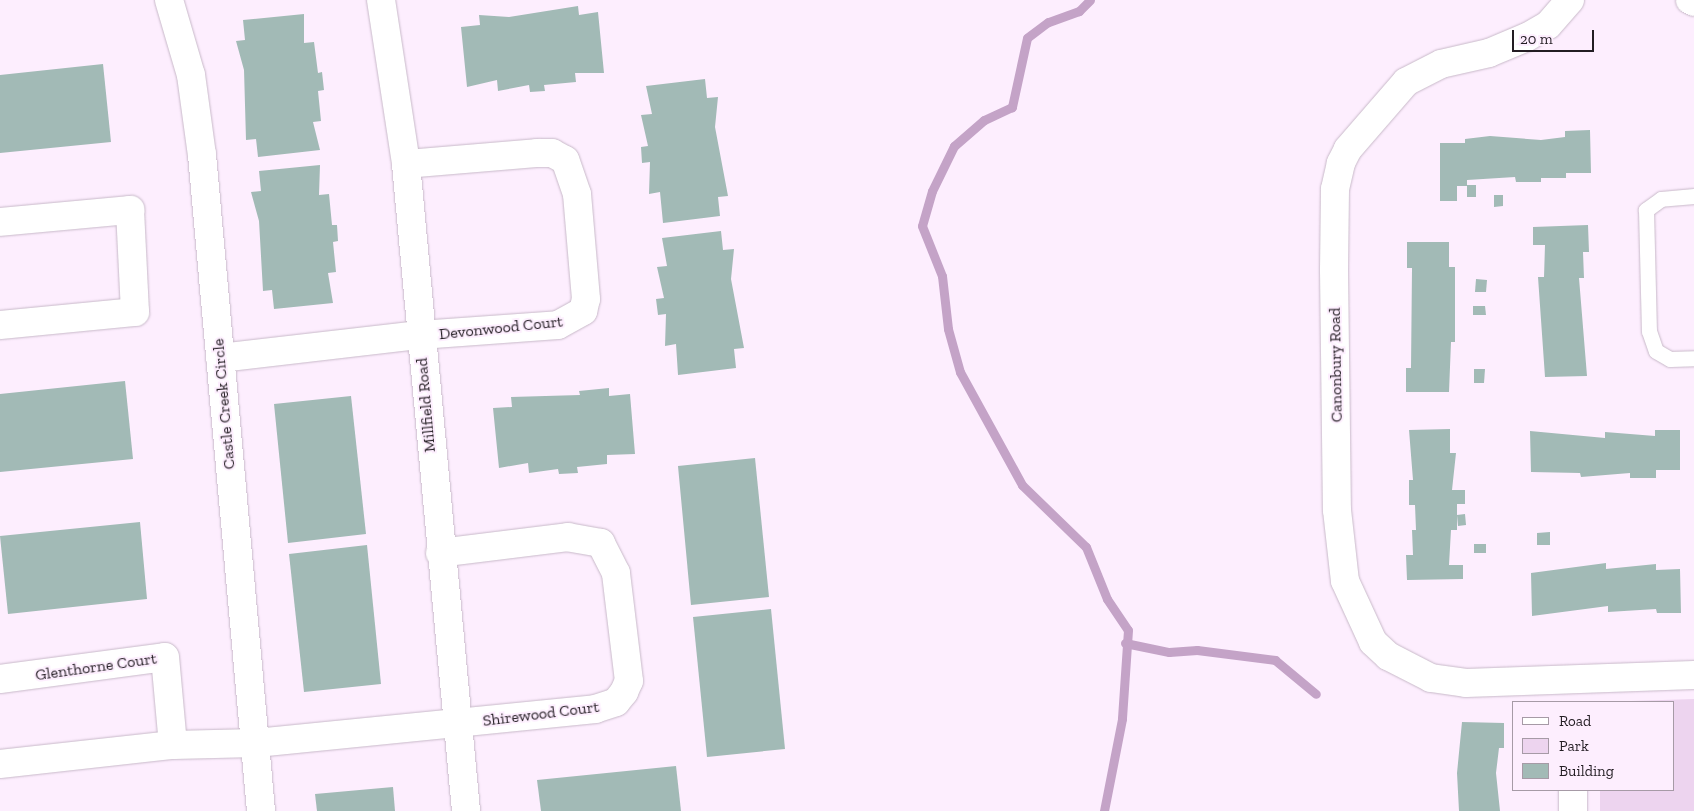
<!DOCTYPE html>
<html>
<head>
<meta charset="utf-8">
<style>
	body { margin:0 }
	#map { position:relative; width:1694px; height:811px; overflow:hidden; background:#fdeefe; font-family:"Zilla Slab",serif }
	div>[style] { position:absolute }
	.green>* { inset:0; background:#edd4ef }
	.stream>* { height:9px; margin:-4.5px; padding:0 4.5px; transform-origin:4.5px; border-radius:4.5px; background:#c4a3c7 }
	.building>* { inset:0; background:#a2bab6 }
	.roads { filter:drop-shadow(0 0 1px #c8b9c9) drop-shadow(0 0 1px #c8b9c9) }
	.service>* { height:15px; margin:-7.5px; padding:0 7.5px; transform-origin:7.5px; border-radius:7.5px; background:#fff }
	.minor>* { height:28px; margin:-14px; padding:0 14px; transform-origin:14px; border-radius:14px; background:#fff }
	.tertiary>* { height:28px; margin:-14px; padding:0 14px; transform-origin:14px; border-radius:14px; background:#fff }
	span { translate:-50% -50%; white-space:nowrap; text-align:center; line-height:1.15; -webkit-text-stroke:4px #fdeefe; paint-order:stroke }
	.street-label { font-size:16px; color:#231d23 }
	.legend { position:absolute; left:1512px; top:701px; width:162px; height:90px; box-sizing:border-box; background:#fdeefe; border:1px solid #a69aa6; margin:0; padding:6px 9px; list-style:none; font-size:15px; color:#231d23 }
	.legend li { display:flex; align-items:center; gap:10px; height:25px }
	.legend b { width:25px; border:1px solid #a69aa6 }
	.scale { position:absolute; left:1512px; top:30px; width:82px; height:22px; box-sizing:border-box; border:2px solid #231d23; border-top:0; padding-left:6px; font-size:15px; line-height:18px; white-space:nowrap; color:#231d23; -webkit-text-stroke:4px #fdeefe; paint-order:stroke }
</style>
</head>
<body>
<div id="map">
	<div class="green">
		<div style="clip-path:polygon(1694px 699px,1694px 811px,1600px 811px,1600px 790px,1673px 790px,1673px 702px,1599px 702px)"></div>
	</div>
	<div class="stream">
		<div style="left:1090px;top:0;width:16px;rotate:135deg"></div>
		<div style="left:1079px;top:11px;width:33px;rotate:160deg"></div>
		<div style="left:1048px;top:22px;width:26px;rotate:143deg"></div>
		<div style="left:1027px;top:38px;width:71px;rotate:102.3deg"></div>
		<div style="left:1012px;top:107px;width:31px;rotate:155deg"></div>
		<div style="left:984px;top:120px;width:40px;rotate:139deg"></div>
		<div style="left:954px;top:146px;width:50px;rotate:116.1deg"></div>
		<div style="left:932px;top:191px;width:36px;rotate:106deg"></div>
		<div style="left:922px;top:226px;width:54px;rotate:68.2deg"></div>
		<div style="left:942px;top:276px;width:53px;rotate:83.5deg"></div>
		<div style="left:948px;top:329px;width:45px;rotate:74.4deg"></div>
		<div style="left:960px;top:372px;width:129px;rotate:61.2deg"></div>
		<div style="left:1022px;top:485px;width:89px;rotate:44.1deg"></div>
		<div style="left:1086px;top:547px;width:56px;rotate:68deg"></div>
		<div style="left:1107px;top:599px;width:37px;rotate:56deg"></div>
		<div style="left:1128px;top:630px;width:89px;rotate:93.9deg"></div>
		<div style="left:1122px;top:719px;width:94px;rotate:101.1deg"></div>
		<div style="left:1125px;top:643px;width:45px;rotate:11.6deg"></div>
		<div style="left:1169px;top:652px;width:28px;rotate:-4deg"></div>
		<div style="left:1197px;top:650px;width:79px;rotate:7.3deg"></div>
		<div style="left:1275px;top:660px;width:53px;rotate:39.7deg"></div>
	</div>
	<div class="building">
		<div style="clip-path:polygon(578px 6px,579px 15px,598px 12px,604px 73px,575px 73px,576px 82px,544px 85px,545px 91px,530px 92px,529px 85px,498px 91px,497px 80px,467px 87px,461px 27px,480px 25px,479px 15px,509px 17px)"></div>
		<div style="clip-path:polygon(304px 14px,304px 43px,314px 42px,318px 73px,322px 72px,324px 90px,318px 91px,321px 121px,313px 122px,320px 150px,258px 157px,256px 139px,246px 140px,244px 70px,236px 41px,245px 40px,243px 20px)"></div>
		<div style="clip-path:polygon(103px 64px,111px 142px,0 153px,0 75px)"></div>
		<div style="clip-path:polygon(705px 79px,707px 98px,718px 97px,715px 127px,728px 196px,718px 197px,720px 216px,663px 223px,660px 192px,649px 194px,650px 162px,642px 163px,641px 147px,648px 146px,641px 115px,652px 114px,646px 86px)"></div>
		<div style="clip-path:polygon(1590px 130px,1591px 173px,1566px 173px,1566px 178px,1541px 178px,1541px 182px,1516px 182px,1515px 177px,1467px 180px,1467px 186px,1457px 186px,1457px 201px,1440px 201px,1440px 143px,1465px 143px,1465px 139px,1490px 136px,1541px 140px,1565px 137px,1565px 131px)"></div>
		<div style="clip-path:polygon(320px 165px,319px 195px,329px 194px,332px 225px,337px 225px,338px 241px,333px 242px,336px 272px,328px 273px,333px 303px,274px 309px,272px 290px,263px 291px,259px 221px,251px 192px,261px 191px,259px 171px)"></div>
		<div style="clip-path:polygon(1467px 185px,1476px 185px,1476px 197px,1467px 197px)"></div>
		<div style="clip-path:polygon(1494px 195px,1503px 195px,1503px 206px,1494px 207px)"></div>
		<div style="clip-path:polygon(1588px 225px,1589px 252px,1583px 252px,1584px 278px,1579px 278px,1587px 376px,1545px 377px,1538px 277px,1544px 277px,1545px 245px,1533px 245px,1533px 227px)"></div>
		<div style="clip-path:polygon(721px 231px,723px 250px,734px 249px,731px 279px,744px 348px,734px 349px,736px 368px,678px 375px,676px 344px,665px 346px,666px 314px,658px 315px,656px 299px,664px 298px,657px 267px,667px 266px,662px 238px)"></div>
		<div style="clip-path:polygon(1407px 242px,1449px 242px,1449px 267px,1455px 267px,1455px 342px,1451px 342px,1449px 392px,1406px 392px,1406px 368px,1411px 368px,1412px 268px,1407px 268px)"></div>
		<div style="clip-path:polygon(1476px 279px,1487px 280px,1486px 292px,1475px 292px)"></div>
		<div style="clip-path:polygon(1473px 306px,1485px 306px,1486px 315px,1473px 315px)"></div>
		<div style="clip-path:polygon(1474px 369px,1485px 369px,1484px 383px,1474px 383px)"></div>
		<div style="clip-path:polygon(125px 381px,133px 459px,0 472px,0 394px)"></div>
		<div style="clip-path:polygon(609px 388px,609px 396px,630px 394px,635px 454px,607px 455px,607px 464px,577px 467px,578px 473px,559px 474px,558px 469px,529px 473px,528px 463px,499px 468px,493px 408px,512px 407px,511px 397px,580px 395px,579px 391px)"></div>
		<div style="clip-path:polygon(351px 396px,366px 534px,288px 543px,274px 404px)"></div>
		<div style="clip-path:polygon(1450px 429px,1450px 453px,1456px 453px,1452px 490px,1465px 490px,1465px 504px,1457px 504px,1457px 530px,1451px 530px,1449px 565px,1463px 565px,1463px 579px,1407px 580px,1406px 555px,1413px 555px,1412px 530px,1416px 530px,1415px 505px,1409px 505px,1409px 480px,1413px 480px,1409px 430px)"></div>
		<div style="clip-path:polygon(1655px 430px,1680px 430px,1680px 470px,1656px 470px,1656px 478px,1630px 478px,1630px 473px,1581px 477px,1580px 473px,1531px 472px,1530px 431px,1605px 438px,1605px 432px,1655px 436px)"></div>
		<div style="clip-path:polygon(755px 458px,769px 597px,691px 605px,678px 466px)"></div>
		<div style="clip-path:polygon(1465px 514px,1466px 525px,1458px 526px,1457px 515px)"></div>
		<div style="clip-path:polygon(140px 522px,147px 599px,8px 614px,0 536px)"></div>
		<div style="clip-path:polygon(1550px 532px,1550px 545px,1537px 545px,1537px 533px)"></div>
		<div style="clip-path:polygon(1474px 544px,1486px 544px,1486px 553px,1474px 553px)"></div>
		<div style="clip-path:polygon(367px 545px,381px 684px,304px 692px,289px 554px)"></div>
		<div style="clip-path:polygon(1606px 563px,1606px 569px,1656px 564px,1656px 570px,1680px 569px,1681px 613px,1657px 613px,1656px 609px,1608px 612px,1608px 606px,1532px 616px,1531px 573px)"></div>
		<div style="clip-path:polygon(771px 609px,785px 749px,707px 757px,693px 617px)"></div>
		<div style="clip-path:polygon(1462px 722px,1504px 723px,1504px 748px,1499px 748px,1496px 773px,1500px 811px,1459px 811px,1457px 773px)"></div>
		<div style="clip-path:polygon(676px 766px,681px 811px,541px 811px,537px 780px)"></div>
		<div style="clip-path:polygon(393px 787px,395px 811px,317px 811px,315px 794px)"></div>
	</div>
	<div class="roads">
		<div class="service">
			<div style="left:1694px;top:196px;width:33px;rotate:175deg"></div>
			<div style="left:1661px;top:199px;width:19px;rotate:144deg"></div>
			<div style="left:1646px;top:210px;width:121px;rotate:88.6deg"></div>
			<div style="left:1649px;top:331px;width:21px;rotate:71deg"></div>
			<div style="left:1656px;top:351px;width:16px;rotate:30deg"></div>
			<div style="left:1670px;top:359px;width:24px;rotate:-2deg"></div>
		</div>
		<div class="minor">
			<div style="left:169px;top:0;width:78px;rotate:73.7deg"></div>
			<div style="left:191px;top:75px;width:81px;rotate:82.2deg"></div>
			<div style="left:202px;top:155px;width:659px;rotate:84.86deg"></div>
			<div style="left:381px;top:0;width:166px;rotate:81.3deg"></div>
			<div style="left:406px;top:164px;width:650px;rotate:84.7deg"></div>
			<div style="left:1570px;top:0;width:33px;rotate:131deg"></div>
			<div style="left:1548px;top:25px;width:24px;rotate:150deg"></div>
			<div style="left:1527px;top:37px;width:41px;rotate:157.2deg"></div>
			<div style="left:1489px;top:53px;width:49px;rotate:167.1deg"></div>
			<div style="left:1441px;top:64px;width:39px;rotate:153deg"></div>
			<div style="left:1406px;top:82px;width:89px;rotate:130.9deg"></div>
			<div style="left:1348px;top:149px;width:16px;rotate:117deg"></div>
			<div style="left:1341px;top:163px;width:27px;rotate:103deg"></div>
			<div style="left:1335px;top:189px;width:81px;rotate:90.7deg"></div>
			<div style="left:1334px;top:270px;width:240px;rotate:89.3deg"></div>
			<div style="left:1337px;top:510px;width:71px;rotate:83.6deg"></div>
			<div style="left:1345px;top:581px;width:67px;rotate:65.3deg"></div>
			<div style="left:1373px;top:642px;width:21px;rotate:43deg"></div>
			<div style="left:1388px;top:656px;width:48px;rotate:27.1deg"></div>
			<div style="left:1431px;top:678px;width:35px;rotate:8deg"></div>
			<div style="left:1466px;top:683px;width:228px;rotate:-2deg"></div>
			<div style="left:0;top:222px;width:131px;rotate:-5.3deg"></div>
			<div style="left:130px;top:210px;width:102px;rotate:87.2deg"></div>
			<div style="left:135px;top:312px;width:136px;rotate:174.5deg"></div>
			<div style="left:220px;top:358px;width:201px;rotate:-6.6deg"></div>
			<div style="left:420px;top:335px;width:138px;rotate:-4.1deg"></div>
			<div style="left:558px;top:325px;width:29px;rotate:-29deg"></div>
			<div style="left:583px;top:311px;width:12px;rotate:-76deg"></div>
			<div style="left:586px;top:299px;width:105px;rotate:-94.9deg"></div>
			<div style="left:577px;top:194px;width:36px;rotate:-109deg"></div>
			<div style="left:565px;top:160px;width:15px;rotate:-152deg"></div>
			<div style="left:552px;top:153px;width:15px;rotate:180deg"></div>
			<div style="left:537px;top:153px;width:131px;rotate:175.2deg"></div>
			<div style="left:0;top:679px;width:166px;rotate:-7.6deg"></div>
			<div style="left:165px;top:657px;width:88px;rotate:84.8deg"></div>
			<div style="left:0;top:764px;width:174px;rotate:-6.3deg"></div>
			<div style="left:173px;top:745px;width:83px;rotate:-1.4deg"></div>
			<div style="left:256px;top:743px;width:341px;rotate:-5.7deg"></div>
			<div style="left:595px;top:709px;width:22px;rotate:-18deg"></div>
			<div style="left:616px;top:702px;width:13px;rotate:-51deg"></div>
			<div style="left:624px;top:692px;width:12px;rotate:-66deg"></div>
			<div style="left:629px;top:681px;width:109px;rotate:-96.9deg"></div>
			<div style="left:616px;top:573px;width:34px;rotate:-117deg"></div>
			<div style="left:601px;top:543px;width:34px;rotate:-170deg"></div>
			<div style="left:568px;top:537px;width:129px;rotate:172.9deg"></div>
			<div style="left:1573px;top:790px;width:21px;rotate:90deg"></div>
		</div>
		<div class="tertiary">
			<div style="left:1690px;top:0;width:4px;rotate:27deg"></div>
		</div>
	</div>
	<div class="street-label">
		<span style="left:501px;top:328px;rotate:-6deg">Devonwood Court</span>
		<span style="left:1336px;top:365px;rotate:-91deg">Canonbury Road</span>
		<span style="left:224px;top:404px;rotate:-95deg">Castle Creek Circle</span>
		<span style="left:426px;top:405px;rotate:-95deg">Millfield Road</span>
		<span style="left:96px;top:667px;rotate:-8deg">Glenthorne Court</span>
		<span style="left:541px;top:714px;rotate:-7deg">Shirewood Court</span>
	</div>
	<ul class="legend">
	<li><b style="height:6px;background:#fff"></b>Road</li>
	<li><b style="height:14px;background:#edd4ef"></b>Park</li>
	<li><b style="height:14px;background:#a2bab6"></b>Building</li>
	</ul>
	<div class="scale">20 m</div>
</div>
</body>
</html>
